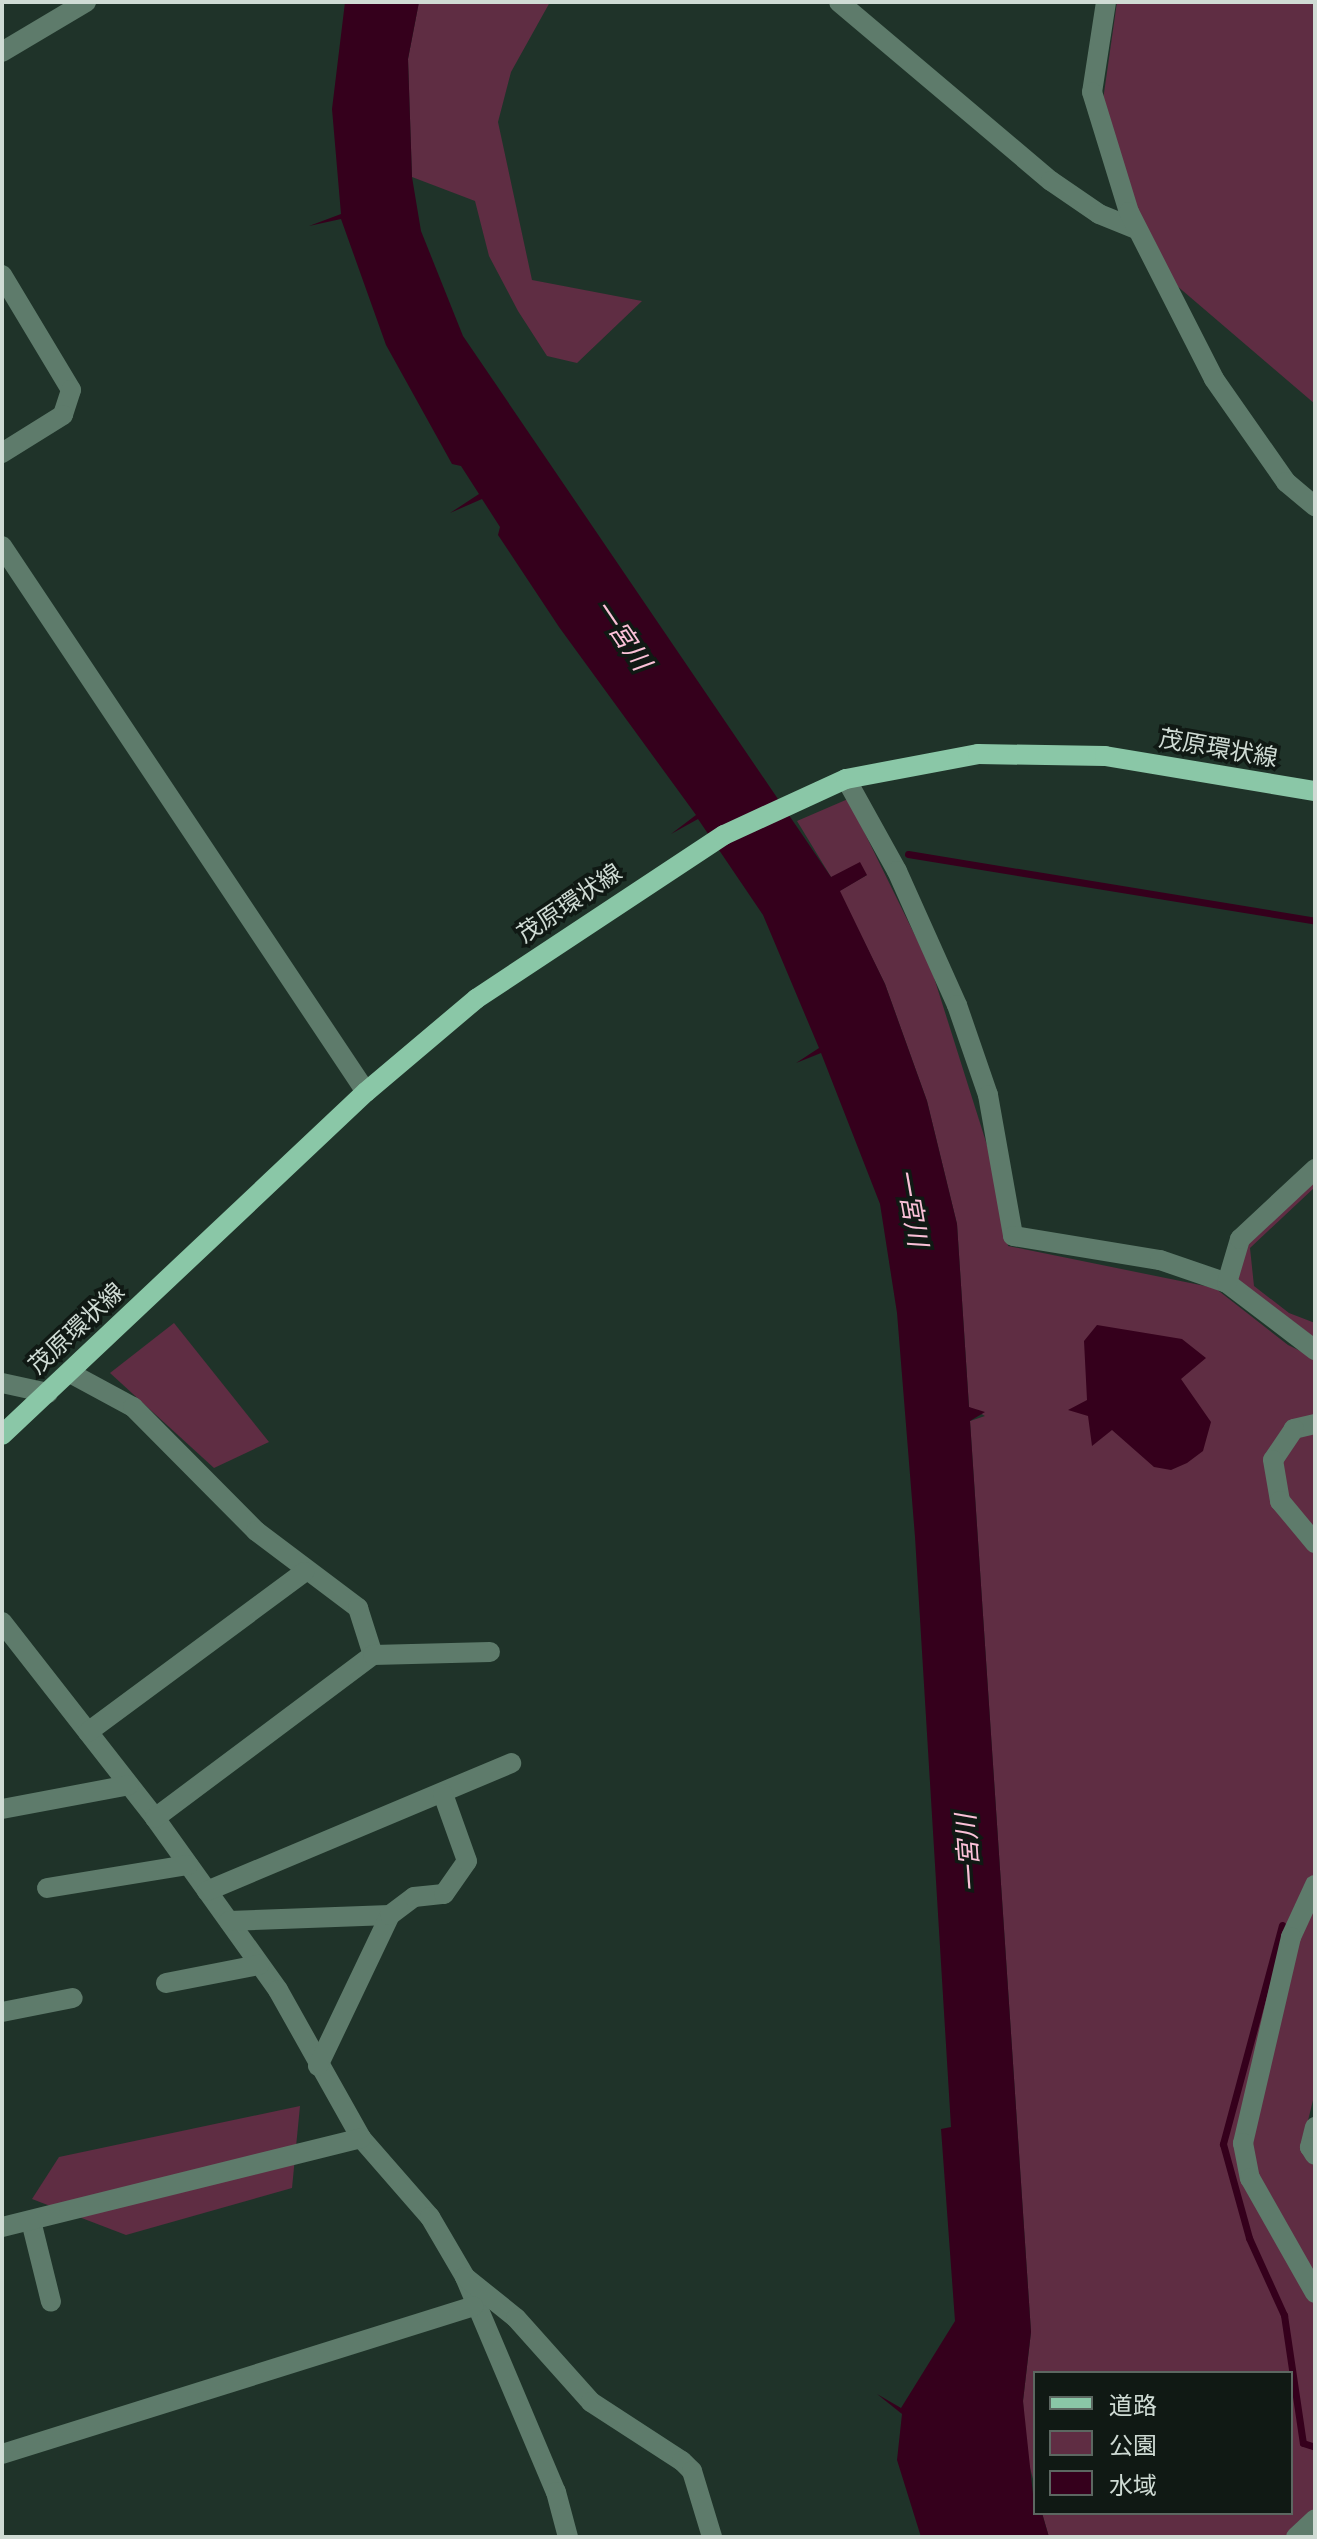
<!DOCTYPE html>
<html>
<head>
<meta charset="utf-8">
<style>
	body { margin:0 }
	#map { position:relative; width:1317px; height:2539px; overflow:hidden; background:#1f3329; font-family:Signika,"Noto Sans JP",sans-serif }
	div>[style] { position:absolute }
	.green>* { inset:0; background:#5f2d43 }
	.water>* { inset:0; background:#35001c }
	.stream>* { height:7px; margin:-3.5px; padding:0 3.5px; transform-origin:3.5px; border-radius:3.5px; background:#35001c }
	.minor>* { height:20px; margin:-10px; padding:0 10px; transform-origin:10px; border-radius:10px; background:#5e7b6b }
	.major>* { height:20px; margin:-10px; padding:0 10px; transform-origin:10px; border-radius:10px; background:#8ac7a7 }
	span { translate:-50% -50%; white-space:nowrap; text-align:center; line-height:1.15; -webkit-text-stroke:7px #101914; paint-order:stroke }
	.street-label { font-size:24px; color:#cfdbd4 }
	.water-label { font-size:26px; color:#fbc1d8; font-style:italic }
	.frame { position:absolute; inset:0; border:4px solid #cfdbd4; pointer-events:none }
	.legend { position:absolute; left:1033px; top:2371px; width:260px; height:144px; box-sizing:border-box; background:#101914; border:2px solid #5c6761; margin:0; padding:10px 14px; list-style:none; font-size:24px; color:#cfdbd4 }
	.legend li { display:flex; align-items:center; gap:16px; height:40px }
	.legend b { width:40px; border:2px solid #5c6761 }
</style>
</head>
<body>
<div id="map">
	<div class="green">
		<div style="clip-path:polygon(419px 2px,550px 2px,511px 72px,498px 122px,532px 280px,642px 301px,577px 363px,547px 356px,518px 311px,489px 256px,475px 201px,412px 177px,408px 59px)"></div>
		<div style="clip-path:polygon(1117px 2px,1315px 2px,1315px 404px,1176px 285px,1140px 220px,1103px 100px)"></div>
		<div style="clip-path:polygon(848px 799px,931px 968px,999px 1183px,1008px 1246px,1215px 1288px,1288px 1345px,1315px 1358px,1315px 2092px,1302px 2145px,1315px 2169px,1315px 2537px,1049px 2537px,1042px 2513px,1291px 2513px,1291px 2373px,1035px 2373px,1035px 2486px,1026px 2454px,1023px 2401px,1031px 2332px,970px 1421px,985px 1416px,969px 1407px,957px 1224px,927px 1101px,885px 984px,839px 891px,867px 875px,831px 877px,797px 821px)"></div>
		<div style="clip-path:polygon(1315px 1175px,1315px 1187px,1250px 1248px,1254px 1286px,1289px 1313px,1315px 1323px,1315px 1338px,1237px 1279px,1244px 1241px)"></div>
		<div style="clip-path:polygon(174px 1323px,269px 1442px,214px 1468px,110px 1373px)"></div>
		<div style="clip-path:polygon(300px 2106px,292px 2188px,126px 2235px,32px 2199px,59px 2157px)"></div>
	</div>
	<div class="water">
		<div style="clip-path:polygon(345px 2px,419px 2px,408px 59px,412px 177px,421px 231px,463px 336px,831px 877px,860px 862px,867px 875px,840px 891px,885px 984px,927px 1101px,957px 1224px,969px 1407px,985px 1412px,970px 1421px,1031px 2332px,1023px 2401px,1035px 2513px,1042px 2513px,1049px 2537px,921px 2537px,897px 2460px,902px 2414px,877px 2394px,901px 2408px,955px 2321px,941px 2129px,951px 2127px,915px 1537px,897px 1313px,880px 1204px,821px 1053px,796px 1063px,819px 1048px,763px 915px,698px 819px,671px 834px,696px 815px,559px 627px,498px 535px,500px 527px,482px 499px,450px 513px,479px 494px,461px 466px,452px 464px,386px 345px,341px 219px,309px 226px,341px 214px,332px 109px)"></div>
		<div style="clip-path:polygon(1097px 1325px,1182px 1339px,1206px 1358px,1181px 1379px,1211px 1422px,1203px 1451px,1187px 1463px,1171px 1470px,1154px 1467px,1112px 1430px,1092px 1446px,1088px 1416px,1068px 1410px,1087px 1400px,1084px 1341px)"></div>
	</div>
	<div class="stream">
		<div style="left:908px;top:854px;width:412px;rotate:9.3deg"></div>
		<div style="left:1282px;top:1925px;width:227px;rotate:105.1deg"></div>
		<div style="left:1223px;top:2144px;width:98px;rotate:74.5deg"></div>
		<div style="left:1249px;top:2238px;width:85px;rotate:65.6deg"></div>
		<div style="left:1284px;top:2315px;width:129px;rotate:81.6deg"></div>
		<div style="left:1303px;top:2443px;width:13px;rotate:18deg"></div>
	</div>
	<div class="minor">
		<div style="left:839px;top:2px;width:277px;rotate:40.2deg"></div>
		<div style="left:1051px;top:181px;width:58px;rotate:34.5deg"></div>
		<div style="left:1099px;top:214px;width:40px;rotate:22deg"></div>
		<div style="left:1106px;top:2px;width:91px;rotate:98.8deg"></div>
		<div style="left:1092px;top:92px;width:126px;rotate:72.9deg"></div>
		<div style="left:1129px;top:212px;width:187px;rotate:63deg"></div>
		<div style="left:1214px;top:379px;width:126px;rotate:55deg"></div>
		<div style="left:1286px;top:482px;width:38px;rotate:40deg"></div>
		<div style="left:2px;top:52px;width:98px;rotate:-30.8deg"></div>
		<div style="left:2px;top:275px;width:134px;rotate:59deg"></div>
		<div style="left:71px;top:390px;width:26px;rotate:108deg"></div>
		<div style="left:63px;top:415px;width:72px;rotate:148.1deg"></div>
		<div style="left:2px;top:546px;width:656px;rotate:56.31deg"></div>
		<div style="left:846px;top:779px;width:105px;rotate:61deg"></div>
		<div style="left:897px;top:871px;width:147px;rotate:65.9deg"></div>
		<div style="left:957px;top:1005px;width:95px;rotate:71deg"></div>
		<div style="left:988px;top:1095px;width:143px;rotate:79.9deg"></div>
		<div style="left:1013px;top:1236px;width:149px;rotate:9.3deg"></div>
		<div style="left:1160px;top:1260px;width:71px;rotate:18.9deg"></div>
		<div style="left:1227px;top:1283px;width:111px;rotate:37.3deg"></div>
		<div style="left:1227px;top:1283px;width:46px;rotate:-73.5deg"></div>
		<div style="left:1240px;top:1239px;width:103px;rotate:-43deg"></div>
		<div style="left:70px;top:1373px;width:72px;rotate:28.4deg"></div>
		<div style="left:133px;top:1407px;width:175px;rotate:45.2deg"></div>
		<div style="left:256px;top:1531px;width:128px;rotate:37deg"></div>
		<div style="left:358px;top:1608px;width:49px;rotate:72.3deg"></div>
		<div style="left:2px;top:1383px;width:47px;rotate:12.3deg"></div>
		<div style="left:1315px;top:1424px;width:22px;rotate:167deg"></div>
		<div style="left:1294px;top:1429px;width:37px;rotate:124deg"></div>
		<div style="left:1273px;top:1460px;width:42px;rotate:80.3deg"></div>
		<div style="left:1280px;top:1501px;width:55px;rotate:50.2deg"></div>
		<div style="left:2px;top:1622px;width:249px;rotate:52deg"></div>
		<div style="left:155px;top:1818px;width:211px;rotate:54.4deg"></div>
		<div style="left:278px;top:1990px;width:170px;rotate:60.7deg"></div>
		<div style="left:361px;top:2138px;width:105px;rotate:48.9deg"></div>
		<div style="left:430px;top:2217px;width:69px;rotate:59.7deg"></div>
		<div style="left:465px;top:2277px;width:233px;rotate:67.1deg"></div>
		<div style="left:556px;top:2492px;width:47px;rotate:75.1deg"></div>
		<div style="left:88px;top:1732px;width:269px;rotate:-36.5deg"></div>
		<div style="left:2px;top:1809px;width:129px;rotate:-10.7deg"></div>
		<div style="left:155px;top:1818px;width:272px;rotate:-36.8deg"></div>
		<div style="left:373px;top:1655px;width:117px;rotate:-1.5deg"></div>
		<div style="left:1315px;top:1885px;width:57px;rotate:114.8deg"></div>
		<div style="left:1291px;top:1937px;width:212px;rotate:103.1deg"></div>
		<div style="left:1243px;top:2143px;width:36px;rotate:79deg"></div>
		<div style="left:1250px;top:2178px;width:132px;rotate:60.5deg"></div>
		<div style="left:47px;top:1888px;width:143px;rotate:-9.3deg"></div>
		<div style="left:207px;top:1891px;width:330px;rotate:-22.8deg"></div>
		<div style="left:229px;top:1921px;width:161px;rotate:-2.1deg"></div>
		<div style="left:166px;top:1983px;width:95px;rotate:-11deg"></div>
		<div style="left:2px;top:2012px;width:72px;rotate:-11.2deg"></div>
		<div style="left:318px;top:2066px;width:167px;rotate:-64.5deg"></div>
		<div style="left:390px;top:1915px;width:30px;rotate:-37deg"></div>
		<div style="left:414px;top:1897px;width:30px;rotate:-6deg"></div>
		<div style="left:444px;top:1894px;width:40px;rotate:-55.1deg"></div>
		<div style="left:467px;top:1861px;width:71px;rotate:-109.7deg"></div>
		<div style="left:1315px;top:2127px;width:21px;rotate:104deg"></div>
		<div style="left:1310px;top:2147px;width:9px;rotate:58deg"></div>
		<div style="left:31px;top:2221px;width:83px;rotate:76.1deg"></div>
		<div style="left:2px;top:2227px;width:370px;rotate:-13.9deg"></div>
		<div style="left:465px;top:2277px;width:65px;rotate:38.8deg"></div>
		<div style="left:516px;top:2318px;width:113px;rotate:48.2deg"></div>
		<div style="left:591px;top:2402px;width:108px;rotate:33deg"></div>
		<div style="left:682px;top:2461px;width:14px;rotate:45deg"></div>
		<div style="left:692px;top:2471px;width:69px;rotate:73.1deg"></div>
		<div style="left:2px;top:2454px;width:494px;rotate:-17.4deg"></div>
		<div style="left:1296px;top:2537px;width:26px;rotate:-43deg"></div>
	</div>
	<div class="major">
		<div style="left:2px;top:1435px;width:500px;rotate:-43.3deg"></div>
		<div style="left:366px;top:1092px;width:144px;rotate:-40.2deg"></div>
		<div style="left:476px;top:999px;width:297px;rotate:-33.5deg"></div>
		<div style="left:724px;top:835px;width:134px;rotate:-24.7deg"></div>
		<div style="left:846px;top:779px;width:134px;rotate:-10.7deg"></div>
		<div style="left:978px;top:754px;width:127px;rotate:0.9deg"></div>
		<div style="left:1105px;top:756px;width:213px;rotate:9.5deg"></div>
	</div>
	<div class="street-label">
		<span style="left:1218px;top:749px;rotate:10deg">茂原環状線</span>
		<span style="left:570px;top:904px;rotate:-34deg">茂原環状線</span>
		<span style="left:77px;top:1329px;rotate:-43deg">茂原環状線</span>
	</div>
	<div class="water-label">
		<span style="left:621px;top:636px;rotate:56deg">一宮川</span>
		<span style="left:910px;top:1208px;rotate:80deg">一宮川</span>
		<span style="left:970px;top:1853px;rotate:-94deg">一宮川</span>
	</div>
	<div class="frame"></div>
	<ul class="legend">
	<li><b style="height:10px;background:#8ac7a7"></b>道路</li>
	<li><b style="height:22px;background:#5f2d43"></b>公園</li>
	<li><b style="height:22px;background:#35001c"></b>水域</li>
	</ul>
</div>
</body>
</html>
